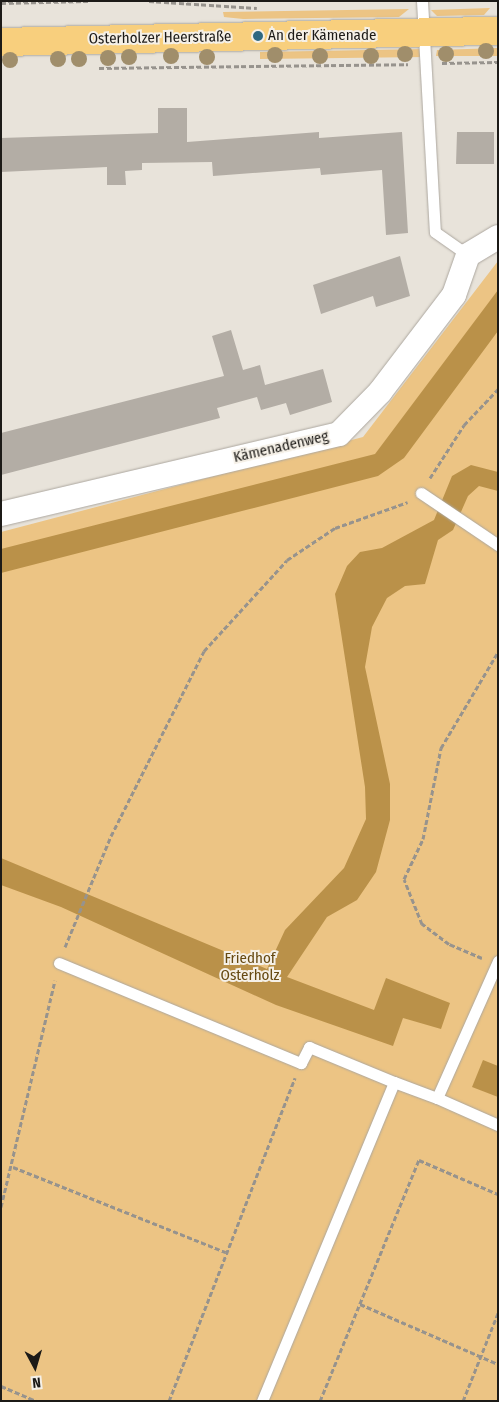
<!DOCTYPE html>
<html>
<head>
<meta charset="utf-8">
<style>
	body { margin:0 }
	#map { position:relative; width:499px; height:1402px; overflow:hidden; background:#e8e3da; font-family:"Fira Sans Condensed",sans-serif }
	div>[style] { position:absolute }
	.green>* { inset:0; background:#ecc484 }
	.water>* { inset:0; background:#ba9149 }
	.building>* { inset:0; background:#b3ada5 }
	.path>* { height:3px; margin-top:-1.5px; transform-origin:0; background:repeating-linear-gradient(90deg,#97938d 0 5px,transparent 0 7.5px) }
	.roads { filter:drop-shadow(0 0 1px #aca79f) drop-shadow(0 0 1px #aca79f) }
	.lane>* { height:11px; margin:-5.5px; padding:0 5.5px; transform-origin:5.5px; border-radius:5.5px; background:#fff }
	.street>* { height:24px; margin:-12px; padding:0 12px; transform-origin:12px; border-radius:12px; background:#fff }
	.primary>* { height:28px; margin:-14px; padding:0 14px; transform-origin:14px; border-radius:14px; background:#f8cf7d }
	.trees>* { width:16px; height:16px; margin:-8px; border-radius:50%; background:#a08e6b }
	.dots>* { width:14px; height:14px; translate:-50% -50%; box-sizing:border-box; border:2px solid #f5f0e7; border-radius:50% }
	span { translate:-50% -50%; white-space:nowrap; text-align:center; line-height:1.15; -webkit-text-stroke:4px #f5f0e7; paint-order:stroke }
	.poi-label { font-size:15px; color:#1c1a17 }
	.left { translate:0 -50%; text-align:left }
	.street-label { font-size:15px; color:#1c1a17 }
	.park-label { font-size:15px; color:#664911 }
	.frame { position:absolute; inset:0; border:2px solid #1c1a17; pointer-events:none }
	.north { position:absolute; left:10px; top:1342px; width:50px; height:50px; -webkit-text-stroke:4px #f5f0e7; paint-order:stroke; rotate:174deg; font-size:14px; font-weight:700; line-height:20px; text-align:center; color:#1c1a17 }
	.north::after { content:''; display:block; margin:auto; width:18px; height:22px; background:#1c1a17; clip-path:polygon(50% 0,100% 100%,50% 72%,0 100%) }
</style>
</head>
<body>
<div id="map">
	<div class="green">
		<div style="clip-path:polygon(490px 8px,484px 15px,437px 16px,431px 10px)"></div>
		<div style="clip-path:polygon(409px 9px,399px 17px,243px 19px,224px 17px,223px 12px)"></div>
		<div style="clip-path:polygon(498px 48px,498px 56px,436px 56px,437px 50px)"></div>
		<div style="clip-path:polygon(423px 49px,424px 57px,260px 59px,260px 52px)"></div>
		<div style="clip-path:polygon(498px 261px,498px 1401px,1px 1401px,1px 532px,363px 437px)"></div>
	</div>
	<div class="water">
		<div style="clip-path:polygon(498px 290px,498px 331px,404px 458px,378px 476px,1px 573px,1px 549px,375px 454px)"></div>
		<div style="clip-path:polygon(471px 465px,498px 472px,498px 491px,479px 486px,468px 496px,453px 530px,438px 540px,425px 584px,405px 586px,387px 598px,372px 627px,365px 667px,390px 784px,390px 820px,376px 872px,357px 900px,327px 917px,287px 977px,374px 1010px,386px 978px,450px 1003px,441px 1029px,403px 1018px,393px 1046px,276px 1005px,61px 907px,1px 885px,1px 858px,267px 969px,285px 930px,344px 868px,366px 819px,365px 787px,335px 594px,347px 566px,360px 552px,382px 548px,434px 520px,452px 476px)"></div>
		<div style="clip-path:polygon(483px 1060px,498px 1066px,498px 1097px,472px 1087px)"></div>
	</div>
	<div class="building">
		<div style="clip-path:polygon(158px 108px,187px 108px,187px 142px,319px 132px,319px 138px,402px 132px,408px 233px,386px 235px,382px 170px,321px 175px,320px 168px,213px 176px,212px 162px,142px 163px,142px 170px,125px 171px,126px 185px,107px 185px,107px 167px,1px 172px,1px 138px,158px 133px)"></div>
		<div style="clip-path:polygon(457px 132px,494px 132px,494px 164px,456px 164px)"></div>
		<div style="clip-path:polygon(400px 256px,410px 296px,376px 307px,373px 296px,321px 314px,313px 285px)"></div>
		<div style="clip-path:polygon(231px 330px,243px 370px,260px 365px,265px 385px,323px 369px,332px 402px,290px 415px,286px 403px,261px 410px,257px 397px,217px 408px,220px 418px,1px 475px,1px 433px,224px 376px,212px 336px)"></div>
	</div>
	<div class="path">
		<div style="left:149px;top:1px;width:108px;rotate:3.7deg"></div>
		<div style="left:1px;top:3px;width:87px;rotate:-1.3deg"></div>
		<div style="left:442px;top:63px;width:56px;rotate:-1deg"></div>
		<div style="left:99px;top:68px;width:309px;rotate:-0.7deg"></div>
		<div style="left:430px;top:478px;width:63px;rotate:-57.3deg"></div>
		<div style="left:464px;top:425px;width:50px;rotate:-46.6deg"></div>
		<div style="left:65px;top:947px;width:120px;rotate:-67.5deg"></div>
		<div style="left:111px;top:836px;width:207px;rotate:-63.3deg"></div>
		<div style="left:204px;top:651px;width:123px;rotate:-47.6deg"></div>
		<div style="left:287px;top:560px;width:58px;rotate:-33.7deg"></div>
		<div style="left:335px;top:528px;width:77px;rotate:-19.6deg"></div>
		<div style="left:482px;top:958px;width:36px;rotate:-157deg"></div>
		<div style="left:449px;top:944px;width:34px;rotate:-143deg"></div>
		<div style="left:422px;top:924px;width:48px;rotate:-111.8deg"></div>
		<div style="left:404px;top:879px;width:44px;rotate:-64.6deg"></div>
		<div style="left:423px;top:839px;width:93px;rotate:-78.8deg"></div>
		<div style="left:441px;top:748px;width:112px;rotate:-59.3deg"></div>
		<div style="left:13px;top:1167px;width:229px;rotate:21.8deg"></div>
		<div style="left:1px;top:1207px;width:233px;rotate:-76.6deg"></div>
		<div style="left:360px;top:1304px;width:150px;rotate:23.5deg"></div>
		<div style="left:1px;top:1386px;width:38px;rotate:23deg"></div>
		<div style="left:169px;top:1401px;width:347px;rotate:-68.7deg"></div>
		<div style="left:320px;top:1401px;width:261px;rotate:-67.7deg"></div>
		<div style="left:419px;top:1160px;width:86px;rotate:23.3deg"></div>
		<div style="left:463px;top:1401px;width:95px;rotate:-68.3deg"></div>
	</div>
	<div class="roads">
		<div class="lane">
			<div style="left:422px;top:1px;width:231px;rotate:86.8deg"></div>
			<div style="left:435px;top:232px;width:40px;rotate:34.9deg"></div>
			<div style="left:421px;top:493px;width:93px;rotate:34deg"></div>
			<div style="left:59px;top:963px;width:262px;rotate:22.5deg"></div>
			<div style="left:301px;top:1063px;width:18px;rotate:-63deg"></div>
			<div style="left:309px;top:1047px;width:92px;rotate:22.4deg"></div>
			<div style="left:437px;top:1098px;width:67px;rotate:23.9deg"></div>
			<div style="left:262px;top:1401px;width:345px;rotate:-67.5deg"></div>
			<div style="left:394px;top:1082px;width:46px;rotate:20.4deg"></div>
			<div style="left:437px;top:1098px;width:150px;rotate:-66deg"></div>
		</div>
		<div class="street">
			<div style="left:1px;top:514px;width:347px;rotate:-13.3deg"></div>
			<div style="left:339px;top:434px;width:59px;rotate:-45.7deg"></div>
			<div style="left:380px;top:392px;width:122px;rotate:-52.7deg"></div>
			<div style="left:454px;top:295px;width:42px;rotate:-70.7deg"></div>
			<div style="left:468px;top:255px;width:35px;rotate:-31deg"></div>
		</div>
		<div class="primary">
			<div style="left:1px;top:42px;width:497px;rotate:-1.3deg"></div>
		</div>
	</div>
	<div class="trees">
		<div style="left:486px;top:51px"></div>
		<div style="left:405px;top:54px"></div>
		<div style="left:446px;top:54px"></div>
		<div style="left:275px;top:55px"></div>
		<div style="left:171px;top:56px"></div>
		<div style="left:320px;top:56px"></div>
		<div style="left:371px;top:56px"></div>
		<div style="left:129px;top:57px"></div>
		<div style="left:207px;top:57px"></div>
		<div style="left:108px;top:58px"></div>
		<div style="left:58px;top:59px"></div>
		<div style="left:79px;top:59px"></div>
		<div style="left:10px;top:60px"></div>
	</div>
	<div class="dots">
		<div style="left:258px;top:36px;background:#2e6881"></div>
	</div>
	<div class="poi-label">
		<span class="left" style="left:268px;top:36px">An der Kämenade</span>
	</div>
	<div class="street-label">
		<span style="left:160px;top:38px;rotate:-1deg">Osterholzer Heerstraße</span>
		<span style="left:281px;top:447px;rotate:-13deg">Kämenadenweg</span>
	</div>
	<div class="park-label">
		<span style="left:250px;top:967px">Friedhof<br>Osterholz</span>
	</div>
	<div class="frame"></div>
	<div class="north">N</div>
</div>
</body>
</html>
